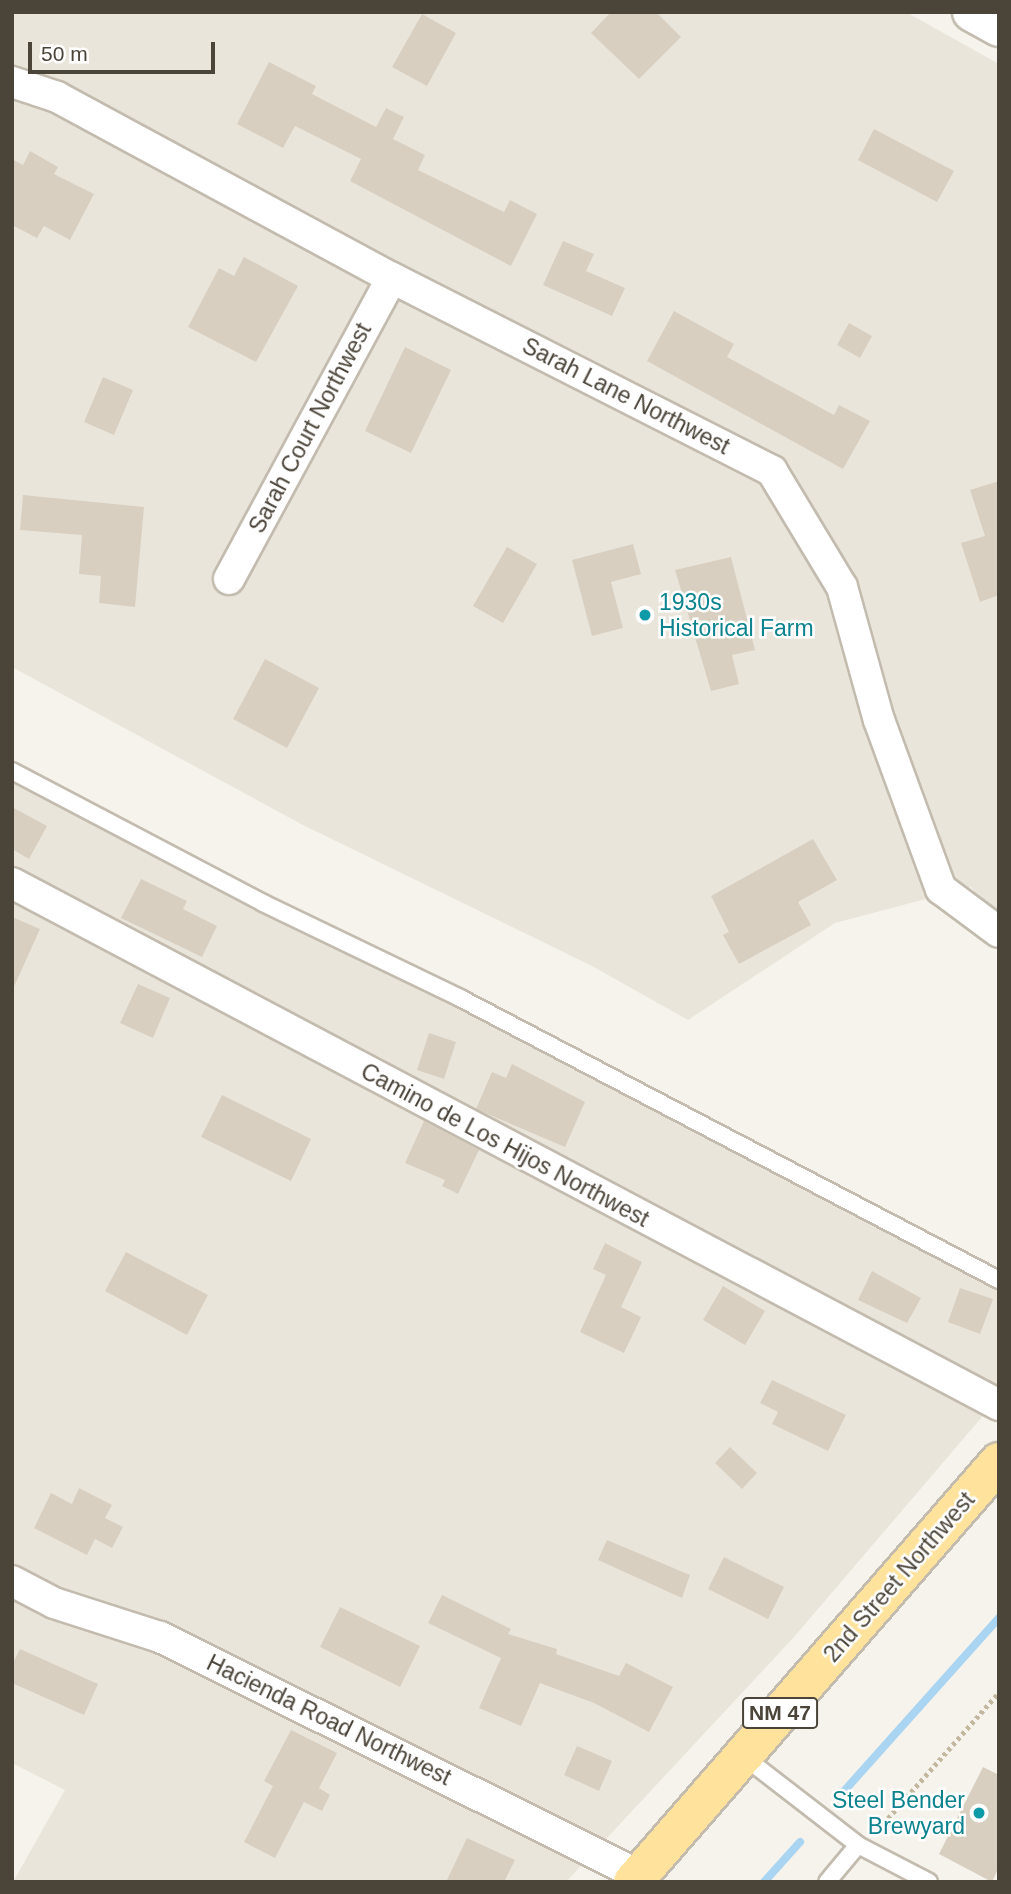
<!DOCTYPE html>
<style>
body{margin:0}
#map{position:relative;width:1011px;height:1894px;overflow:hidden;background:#f6f3ec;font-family:Helvetica,sans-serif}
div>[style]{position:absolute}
.residential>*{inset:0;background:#eae5da}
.stream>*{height:8px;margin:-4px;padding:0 4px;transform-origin:4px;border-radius:4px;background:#a9d4f2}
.building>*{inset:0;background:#d8cfc1}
.path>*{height:4.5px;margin-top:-2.25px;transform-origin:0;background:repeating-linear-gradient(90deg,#c4b79f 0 3.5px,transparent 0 7px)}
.roads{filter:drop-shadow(2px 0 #c2bbae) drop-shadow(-2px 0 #c2bbae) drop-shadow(0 2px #c2bbae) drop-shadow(0 -2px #c2bbae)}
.service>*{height:16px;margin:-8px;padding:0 8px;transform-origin:8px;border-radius:8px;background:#fff}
.minor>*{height:30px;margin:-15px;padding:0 15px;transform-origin:15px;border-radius:15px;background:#fff}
.tertiary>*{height:38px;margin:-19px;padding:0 19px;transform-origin:19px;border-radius:19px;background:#fff}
.primary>*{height:38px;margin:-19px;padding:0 19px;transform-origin:19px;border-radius:19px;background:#ffe39c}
.dots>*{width:19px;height:19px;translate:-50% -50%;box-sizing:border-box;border:4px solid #fff;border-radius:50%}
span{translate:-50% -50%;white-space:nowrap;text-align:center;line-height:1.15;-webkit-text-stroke:5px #fff;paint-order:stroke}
.shield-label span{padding:2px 5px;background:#fff;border:2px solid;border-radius:5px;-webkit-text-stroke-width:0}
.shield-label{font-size:21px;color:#4b4439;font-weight:700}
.street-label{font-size:23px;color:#4b4439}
.culture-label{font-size:23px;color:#0d838f}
.left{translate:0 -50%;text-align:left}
.right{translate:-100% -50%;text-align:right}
.frame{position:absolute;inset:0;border:14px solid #4b4439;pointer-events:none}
.scale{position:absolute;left:28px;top:42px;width:187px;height:32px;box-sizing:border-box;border:4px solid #4b4439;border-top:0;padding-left:9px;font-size:21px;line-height:24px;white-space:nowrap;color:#4b4439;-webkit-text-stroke:5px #fff;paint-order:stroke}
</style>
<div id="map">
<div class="residential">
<i style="clip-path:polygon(12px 12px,906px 12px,999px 64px,999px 916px,985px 907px,971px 887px,835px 923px,688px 1020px,592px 966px,301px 824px,12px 667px)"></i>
<i style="clip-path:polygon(12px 765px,999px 1289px,999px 1397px,794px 1637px,566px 1882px,13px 1882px,65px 1790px,12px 1763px)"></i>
</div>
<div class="stream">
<i style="left:837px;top:1799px;width:243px;rotate:-48.2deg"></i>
<i style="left:764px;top:1882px;width:54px;rotate:-48deg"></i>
</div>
<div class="building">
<i style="clip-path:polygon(611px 12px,656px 12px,681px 37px,639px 79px,591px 33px)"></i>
<i style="clip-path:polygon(422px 14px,456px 33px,427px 86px,392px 67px)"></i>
<i style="clip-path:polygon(269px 62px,316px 86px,312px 94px,376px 127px,386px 108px,404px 117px,393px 139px,425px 155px,418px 170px,504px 212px,510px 200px,537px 214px,511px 266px,350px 181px,361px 159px,295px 126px,283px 148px,237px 124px)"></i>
<i style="clip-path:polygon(874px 129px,954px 171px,937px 202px,858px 160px)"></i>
<i style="clip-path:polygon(30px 151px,58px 167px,54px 174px,94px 194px,70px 240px,44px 226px,37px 238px,12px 225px,12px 159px,23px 165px)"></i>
<i style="clip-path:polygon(563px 241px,594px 254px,586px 271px,625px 288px,612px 316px,543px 285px)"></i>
<i style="clip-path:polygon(244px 257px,298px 286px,256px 362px,188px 327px,219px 268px,234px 276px)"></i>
<i style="clip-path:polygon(674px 311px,734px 344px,727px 357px,834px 415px,839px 405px,870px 421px,843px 469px,647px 361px)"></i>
<i style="clip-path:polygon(849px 323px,872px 336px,860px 358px,837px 345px)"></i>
<i style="clip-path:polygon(405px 347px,451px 370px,411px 453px,365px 431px)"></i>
<i style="clip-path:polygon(103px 377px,133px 390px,114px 435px,84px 422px)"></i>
<i style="clip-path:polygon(999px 481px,999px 595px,980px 602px,961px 543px,985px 536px,970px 490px)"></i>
<i style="clip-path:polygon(23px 495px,144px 507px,135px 607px,99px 603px,101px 576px,79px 574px,82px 535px,20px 530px)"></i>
<i style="clip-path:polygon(633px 544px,641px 574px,611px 582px,623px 628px,592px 636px,572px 560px)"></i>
<i style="clip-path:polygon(507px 547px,537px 564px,503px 623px,473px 606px)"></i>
<i style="clip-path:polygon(731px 557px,755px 650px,732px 655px,739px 684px,711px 691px,675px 570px)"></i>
<i style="clip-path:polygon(265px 659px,319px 688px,287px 748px,233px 719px)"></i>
<i style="clip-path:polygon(12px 807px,47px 826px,29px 859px,12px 849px)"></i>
<i style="clip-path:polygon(813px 839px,837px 880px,798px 902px,811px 925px,739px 964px,723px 935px,729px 932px,711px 896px)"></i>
<i style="clip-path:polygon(141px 879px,187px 901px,183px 909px,217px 926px,202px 957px,121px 918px)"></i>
<i style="clip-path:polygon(12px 917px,40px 929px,12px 991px)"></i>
<i style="clip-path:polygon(138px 984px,170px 998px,153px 1038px,120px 1023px)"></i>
<i style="clip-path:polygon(429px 1033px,456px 1042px,444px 1079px,417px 1070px)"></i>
<i style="clip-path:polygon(512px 1064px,585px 1102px,565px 1147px,476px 1109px,492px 1072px,506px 1078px)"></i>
<i style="clip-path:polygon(222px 1095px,311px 1139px,291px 1181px,201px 1137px)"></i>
<i style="clip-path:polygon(424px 1121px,479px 1150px,458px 1194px,442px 1186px,445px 1180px,405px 1163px)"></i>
<i style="clip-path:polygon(605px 1243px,642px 1262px,621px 1307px,641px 1317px,624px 1353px,580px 1332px,606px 1275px,593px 1269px)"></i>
<i style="clip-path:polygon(126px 1252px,208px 1295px,187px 1335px,105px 1291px)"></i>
<i style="clip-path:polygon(872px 1271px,921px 1298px,907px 1323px,858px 1300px)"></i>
<i style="clip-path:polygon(723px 1286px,765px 1311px,745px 1345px,703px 1320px)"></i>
<i style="clip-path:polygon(960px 1288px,993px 1299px,980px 1334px,948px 1322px)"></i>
<i style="clip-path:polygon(772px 1380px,846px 1415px,828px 1451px,772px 1424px,778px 1412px,760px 1403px)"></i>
<i style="clip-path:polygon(730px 1447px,757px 1473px,742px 1489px,715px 1463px)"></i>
<i style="clip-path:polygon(79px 1488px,112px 1505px,105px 1518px,123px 1527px,112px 1548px,95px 1539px,87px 1555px,34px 1528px,51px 1493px,72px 1504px)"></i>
<i style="clip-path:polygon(607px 1540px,690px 1575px,682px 1598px,598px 1560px)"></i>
<i style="clip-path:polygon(724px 1557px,784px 1587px,768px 1619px,708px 1589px)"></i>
<i style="clip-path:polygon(442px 1595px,511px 1629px,508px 1634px,557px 1649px,556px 1654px,619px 1676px,626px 1663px,673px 1687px,649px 1732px,594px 1703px,540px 1683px,521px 1726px,479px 1708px,501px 1658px,428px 1623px)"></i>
<i style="clip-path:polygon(340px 1607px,420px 1646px,400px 1687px,320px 1647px)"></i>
<i style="clip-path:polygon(20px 1649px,98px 1684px,84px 1715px,12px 1683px,12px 1665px)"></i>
<i style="clip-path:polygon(291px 1730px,337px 1753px,319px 1788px,330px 1795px,322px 1811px,304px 1802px,275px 1858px,244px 1842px,273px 1786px,264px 1781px)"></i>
<i style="clip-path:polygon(577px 1746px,612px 1761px,599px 1791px,564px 1775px)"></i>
<i style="clip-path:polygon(983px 1767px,999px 1775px,999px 1867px,992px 1882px,939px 1854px)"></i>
<i style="clip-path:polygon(467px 1838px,515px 1860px,504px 1882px,446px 1882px)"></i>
</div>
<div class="path">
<i style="left:874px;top:1834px;width:189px;rotate:-48.6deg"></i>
</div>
<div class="roads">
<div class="service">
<i style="left:12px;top:771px;width:284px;rotate:27.7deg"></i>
<i style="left:263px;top:903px;width:219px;rotate:25.7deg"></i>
<i style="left:460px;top:998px;width:608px;rotate:27.62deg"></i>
<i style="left:743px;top:1756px;width:145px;rotate:37.7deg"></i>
<i style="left:858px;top:1845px;width:48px;rotate:130deg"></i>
<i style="left:858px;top:1845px;width:80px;rotate:27.5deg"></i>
</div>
<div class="minor">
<i style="left:12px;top:82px;width:47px;rotate:18.4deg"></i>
<i style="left:57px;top:97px;width:381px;rotate:28.4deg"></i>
<i style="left:392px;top:278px;width:426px;rotate:26.9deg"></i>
<i style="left:772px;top:471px;width:135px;rotate:58.9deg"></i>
<i style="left:842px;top:587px;width:138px;rotate:74.5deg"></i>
<i style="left:879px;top:720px;width:180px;rotate:69.9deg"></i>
<i style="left:941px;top:889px;width:72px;rotate:36.6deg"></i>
<i style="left:229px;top:579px;width:342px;rotate:-61.6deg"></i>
<i style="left:12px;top:883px;width:1117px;rotate:27.87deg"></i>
<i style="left:12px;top:1581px;width:47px;rotate:27.6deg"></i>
<i style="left:54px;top:1603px;width:111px;rotate:17.8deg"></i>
<i style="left:160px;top:1637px;width:535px;rotate:26.42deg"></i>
</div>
<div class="tertiary">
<i style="left:972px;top:12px;width:31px;rotate:29deg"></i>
</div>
<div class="primary">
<i style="left:633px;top:1882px;width:557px;rotate:-48.93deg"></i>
</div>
</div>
<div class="dots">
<i style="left:645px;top:615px;background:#0f9aa8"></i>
<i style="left:979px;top:1813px;background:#0f9aa8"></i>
</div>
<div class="shield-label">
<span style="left:780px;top:1713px">NM 47</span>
</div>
<div class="street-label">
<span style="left:626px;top:396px;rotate:27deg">Sarah Lane Northwest</span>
<span style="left:310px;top:428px;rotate:-62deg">Sarah Court Northwest</span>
<span style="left:505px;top:1145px;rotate:28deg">Camino de Los Hijos Northwest</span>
<span style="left:899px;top:1577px;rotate:-49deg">2nd Street Northwest</span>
<span style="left:329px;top:1720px;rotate:26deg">Hacienda Road Northwest</span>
</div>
<div class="culture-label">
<span class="left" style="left:659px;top:615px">1930s<br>Historical Farm</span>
<span class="right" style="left:965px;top:1813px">Steel Bender<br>Brewyard</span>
</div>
<div class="frame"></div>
<div class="scale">50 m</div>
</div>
